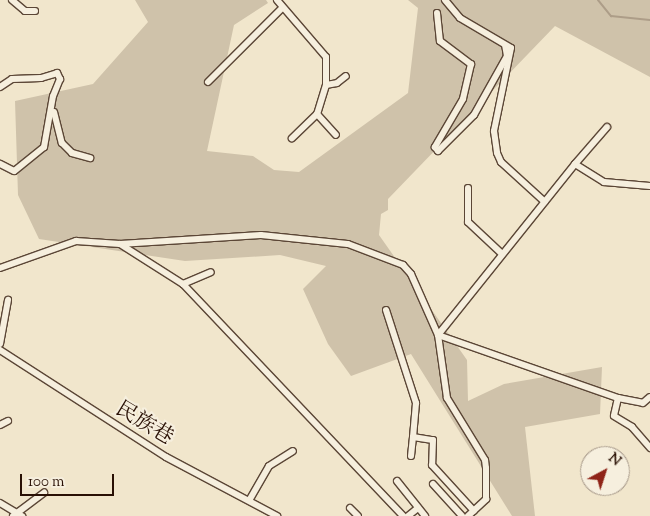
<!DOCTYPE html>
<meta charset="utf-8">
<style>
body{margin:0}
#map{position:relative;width:650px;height:516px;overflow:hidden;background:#f1e6cc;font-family:"Sorts Mill Goudy","Noto Serif TC",serif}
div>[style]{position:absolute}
.green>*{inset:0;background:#cfc2aa}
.stream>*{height:2px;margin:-1px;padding:0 1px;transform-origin:1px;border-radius:1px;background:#ad9d88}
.roads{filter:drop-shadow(1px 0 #5b4636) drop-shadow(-1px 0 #5b4636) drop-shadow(0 1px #5b4636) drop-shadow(0 -1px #5b4636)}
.minor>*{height:6px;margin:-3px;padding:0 3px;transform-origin:3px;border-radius:3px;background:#f6efde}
span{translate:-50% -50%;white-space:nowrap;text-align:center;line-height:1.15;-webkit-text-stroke:4px #f6efde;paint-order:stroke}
.street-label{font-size:21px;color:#291004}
.north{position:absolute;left:580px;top:446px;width:50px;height:50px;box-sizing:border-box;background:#f6efde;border:1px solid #a49687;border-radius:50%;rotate:40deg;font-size:14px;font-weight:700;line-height:20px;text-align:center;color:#291004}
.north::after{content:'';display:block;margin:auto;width:18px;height:22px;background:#8f2418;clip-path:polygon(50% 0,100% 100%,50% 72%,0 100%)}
.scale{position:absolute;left:20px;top:474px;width:94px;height:22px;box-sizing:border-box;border:2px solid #291004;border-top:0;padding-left:6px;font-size:15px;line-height:18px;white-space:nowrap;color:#291004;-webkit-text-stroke:4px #f6efde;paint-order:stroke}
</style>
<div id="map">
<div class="green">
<i style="clip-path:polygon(135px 0,266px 0,268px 3px,234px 25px,207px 151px,253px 156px,274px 170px,299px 172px,408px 93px,418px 8px,408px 0,650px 0,650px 77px,555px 26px,388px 199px,388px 210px,381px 214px,379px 235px,467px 360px,468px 401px,504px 384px,602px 367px,600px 414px,525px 427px,535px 516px,512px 516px,411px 354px,351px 376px,328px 344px,303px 289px,326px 266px,280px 255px,185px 261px,39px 239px,18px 195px,15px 101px,93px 84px,148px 22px)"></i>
</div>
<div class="stream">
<i style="left:598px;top:0;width:21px;rotate:51deg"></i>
<i style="left:611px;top:16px;width:39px;rotate:6deg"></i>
</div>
<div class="roads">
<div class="minor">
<i style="left:12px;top:0;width:17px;rotate:40deg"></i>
<i style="left:25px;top:11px;width:10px"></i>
<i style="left:277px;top:0;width:75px;rotate:49.3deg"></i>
<i style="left:326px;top:57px;width:28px;rotate:90deg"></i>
<i style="left:326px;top:85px;width:30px;rotate:107deg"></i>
<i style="left:317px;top:114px;width:35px;rotate:136deg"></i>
<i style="left:445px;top:0;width:23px;rotate:50deg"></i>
<i style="left:460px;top:18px;width:59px;rotate:30.5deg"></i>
<i style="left:511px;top:48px;width:85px;rotate:101.6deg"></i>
<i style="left:494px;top:131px;width:22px;rotate:82deg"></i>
<i style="left:497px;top:153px;width:10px;rotate:66deg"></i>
<i style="left:501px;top:162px;width:59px;rotate:42.3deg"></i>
<i style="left:437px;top:13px;width:28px;rotate:84deg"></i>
<i style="left:440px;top:41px;width:39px;rotate:37deg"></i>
<i style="left:471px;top:64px;width:36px;rotate:103deg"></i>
<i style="left:463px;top:99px;width:56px;rotate:120.3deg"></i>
<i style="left:435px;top:147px;width:5px;rotate:53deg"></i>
<i style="left:438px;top:151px;width:51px;rotate:-45deg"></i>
<i style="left:474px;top:115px;width:68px;rotate:-60.8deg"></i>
<i style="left:507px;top:56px;width:11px;rotate:-100deg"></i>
<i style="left:208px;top:82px;width:105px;rotate:-45deg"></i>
<i style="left:326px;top:85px;width:11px;rotate:-10deg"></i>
<i style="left:337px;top:83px;width:11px;rotate:-38deg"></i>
<i style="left:0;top:87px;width:14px;rotate:-34deg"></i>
<i style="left:12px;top:79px;width:29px;rotate:-2deg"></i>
<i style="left:41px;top:78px;width:17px;rotate:-17deg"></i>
<i style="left:57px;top:73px;width:7px;rotate:63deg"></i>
<i style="left:60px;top:79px;width:18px;rotate:112deg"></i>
<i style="left:53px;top:96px;width:52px;rotate:100deg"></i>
<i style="left:44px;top:147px;width:38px;rotate:141deg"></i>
<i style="left:14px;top:171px;width:16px;rotate:-153deg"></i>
<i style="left:54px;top:112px;width:32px;rotate:76deg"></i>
<i style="left:62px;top:143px;width:14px;rotate:45deg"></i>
<i style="left:72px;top:153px;width:19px;rotate:16deg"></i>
<i style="left:317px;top:114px;width:28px;rotate:48deg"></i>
<i style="left:575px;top:164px;width:49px;rotate:-49.1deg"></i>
<i style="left:468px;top:188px;width:34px;rotate:90deg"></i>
<i style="left:468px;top:222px;width:45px;rotate:43.2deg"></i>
<i style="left:120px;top:244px;width:141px;rotate:-3.7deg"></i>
<i style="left:261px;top:235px;width:87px;rotate:5.9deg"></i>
<i style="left:348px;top:244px;width:59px;rotate:20.9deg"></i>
<i style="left:403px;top:265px;width:12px;rotate:48deg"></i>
<i style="left:411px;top:274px;width:67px;rotate:66.1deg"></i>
<i style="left:438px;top:335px;width:191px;rotate:19.3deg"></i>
<i style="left:618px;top:398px;width:25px;rotate:11deg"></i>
<i style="left:643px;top:403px;width:9px;rotate:-41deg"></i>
<i style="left:0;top:268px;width:81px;rotate:-19.6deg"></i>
<i style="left:76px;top:241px;width:44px;rotate:3.9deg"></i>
<i style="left:120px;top:244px;width:75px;rotate:32.4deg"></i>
<i style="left:183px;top:284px;width:320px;rotate:46.5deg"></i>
<i style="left:183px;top:284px;width:30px;rotate:-23deg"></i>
<i style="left:386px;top:310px;width:98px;rotate:72.1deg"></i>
<i style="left:416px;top:403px;width:34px;rotate:95deg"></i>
<i style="left:413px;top:437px;width:20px;rotate:9deg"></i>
<i style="left:433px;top:440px;width:25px;rotate:92deg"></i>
<i style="left:432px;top:465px;width:62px;rotate:47.6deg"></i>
<i style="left:0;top:344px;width:45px;rotate:-79.7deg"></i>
<i style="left:0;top:350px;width:197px;rotate:32.8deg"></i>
<i style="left:166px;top:457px;width:126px;rotate:28deg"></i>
<i style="left:618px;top:398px;width:18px;rotate:103deg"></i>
<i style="left:614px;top:416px;width:21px;rotate:31deg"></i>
<i style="left:632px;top:427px;width:28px;rotate:49deg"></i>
<i style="left:0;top:425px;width:9px;rotate:-27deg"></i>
<i style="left:411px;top:456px;width:19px;rotate:-84deg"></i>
<i style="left:397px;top:481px;width:45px;rotate:51.3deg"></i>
<i style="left:433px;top:484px;width:43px;rotate:47.8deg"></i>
<i style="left:250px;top:499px;width:38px;rotate:-60deg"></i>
<i style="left:269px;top:466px;width:28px;rotate:-32deg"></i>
<i style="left:0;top:503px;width:26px;rotate:31deg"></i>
<i style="left:350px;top:508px;width:11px;rotate:45deg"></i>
<i style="left:13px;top:516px;width:39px;rotate:-37deg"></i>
<i style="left:408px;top:516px;width:13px;rotate:-39deg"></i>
<i style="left:468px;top:516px;width:25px;rotate:-43deg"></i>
<i style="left:486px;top:499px;width:31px;rotate:-90deg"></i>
<i style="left:486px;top:468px;width:8px;rotate:-97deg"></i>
<i style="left:485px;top:460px;width:73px;rotate:-121.5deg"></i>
<i style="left:447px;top:398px;width:64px;rotate:-98.1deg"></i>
<i style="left:438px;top:335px;width:219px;rotate:-51.3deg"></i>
<i style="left:575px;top:164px;width:34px;rotate:32deg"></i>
<i style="left:604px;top:182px;width:46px;rotate:5deg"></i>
</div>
</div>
<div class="street-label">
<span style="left:144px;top:424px;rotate:31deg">民族巷</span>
</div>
<div class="north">N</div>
<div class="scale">100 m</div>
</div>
